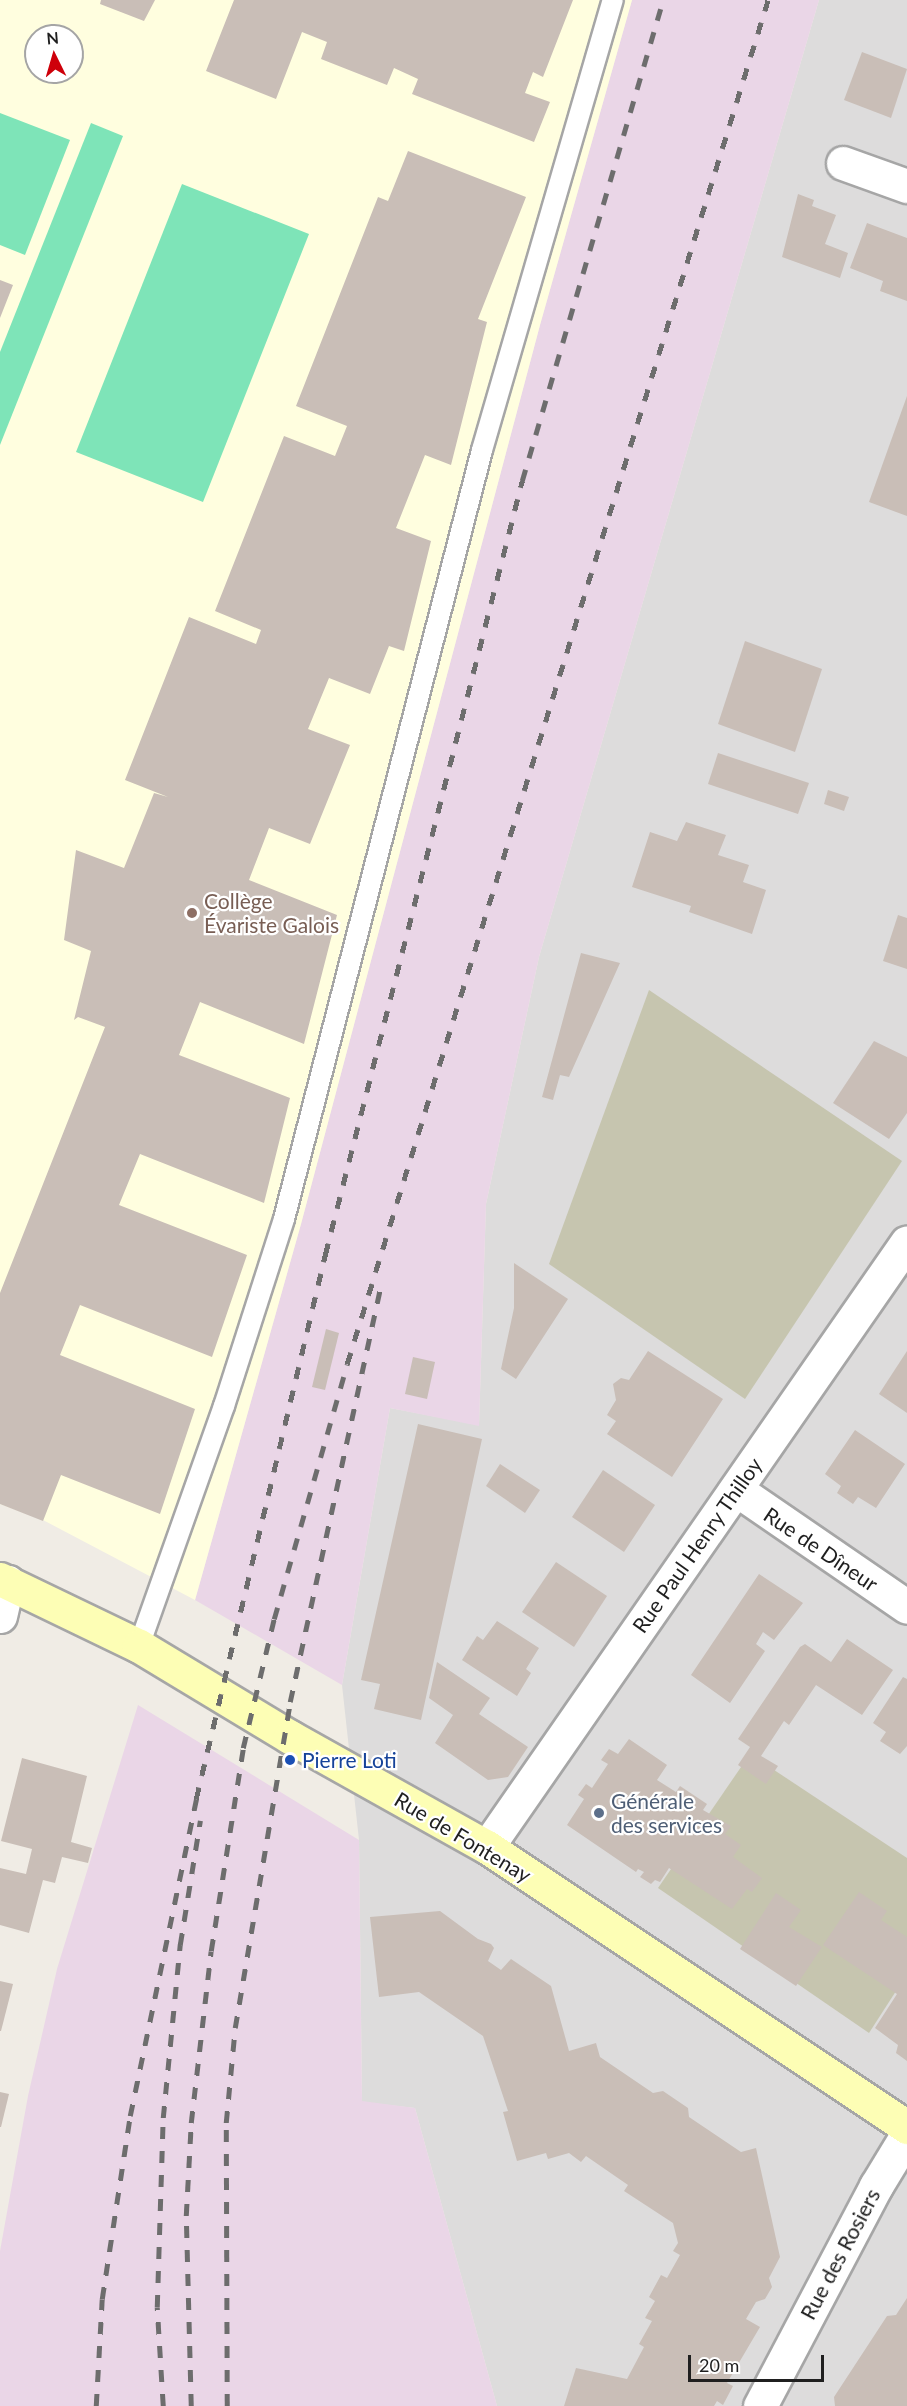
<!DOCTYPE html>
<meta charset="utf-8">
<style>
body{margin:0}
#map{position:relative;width:907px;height:2406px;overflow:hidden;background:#f0ece5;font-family:Lato,sans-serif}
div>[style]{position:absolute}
.residential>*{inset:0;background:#dddcdc}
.industrial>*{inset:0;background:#ead6e7}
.education>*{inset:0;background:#fffedf}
.construction>*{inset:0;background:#c6c5af}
.pitch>*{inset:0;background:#7ee4b8}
.building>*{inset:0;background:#c9beb7}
.roads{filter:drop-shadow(2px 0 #a6a6a6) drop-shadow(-2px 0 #a6a6a6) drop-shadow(0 2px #a6a6a6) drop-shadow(0 -2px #a6a6a6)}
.service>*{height:20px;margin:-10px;padding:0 10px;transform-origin:10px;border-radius:10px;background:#fff}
.minor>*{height:33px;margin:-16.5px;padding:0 16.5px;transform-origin:16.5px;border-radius:16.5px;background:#fff}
.secondary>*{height:33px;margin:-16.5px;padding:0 16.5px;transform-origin:16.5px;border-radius:16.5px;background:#fdfeb5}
.rail>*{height:4.5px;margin-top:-2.25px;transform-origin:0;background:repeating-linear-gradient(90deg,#6d6d6d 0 12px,transparent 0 24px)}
.dots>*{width:16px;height:16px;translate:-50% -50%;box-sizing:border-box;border:3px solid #fff;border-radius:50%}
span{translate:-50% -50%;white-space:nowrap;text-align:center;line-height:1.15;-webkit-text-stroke:4.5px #fff;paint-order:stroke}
.education-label{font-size:21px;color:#785e54}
.left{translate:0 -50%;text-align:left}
.street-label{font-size:21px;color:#1f1f1f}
.transit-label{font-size:21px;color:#164399}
.service-label{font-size:21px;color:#4e5e75}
.north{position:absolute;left:24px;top:24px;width:60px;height:60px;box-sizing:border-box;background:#fff;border:2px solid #a5a5a5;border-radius:50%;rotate:355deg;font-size:16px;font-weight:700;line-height:24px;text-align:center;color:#1f1f1f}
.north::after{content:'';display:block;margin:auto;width:21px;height:27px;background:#ce000a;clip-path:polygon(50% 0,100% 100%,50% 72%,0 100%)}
.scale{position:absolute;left:688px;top:2355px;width:136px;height:27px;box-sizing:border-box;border:3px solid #1f1f1f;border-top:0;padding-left:8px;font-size:18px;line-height:21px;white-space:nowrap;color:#1f1f1f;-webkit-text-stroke:4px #fff;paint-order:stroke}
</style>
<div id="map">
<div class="residential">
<i style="clip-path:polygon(819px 0,907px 0,907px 2406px,497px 2406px,415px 2108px,362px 2102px,359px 1840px,342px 1685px,390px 1408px,479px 1425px,486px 1204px,539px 957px)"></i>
</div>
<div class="industrial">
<i style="clip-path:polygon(632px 0,819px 0,539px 957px,486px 1204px,479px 1426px,390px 1408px,342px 1685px,195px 1600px,301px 1224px,540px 325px)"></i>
<i style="clip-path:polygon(138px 1705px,359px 1840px,362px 2101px,415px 2108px,497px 2406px,0 2406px,0 2251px,28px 2096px,57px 1969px)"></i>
</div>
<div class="education">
<i style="clip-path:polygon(evenodd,0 0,632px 0,540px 325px,301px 1224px,195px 1600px,43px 1520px,0 1504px,0 0,36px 36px,72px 36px,72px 72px,36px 72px,36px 36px)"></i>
</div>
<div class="construction">
<i style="clip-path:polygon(649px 990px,902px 1161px,745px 1399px,549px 1264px)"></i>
<i style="clip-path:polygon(750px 1754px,907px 1858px,907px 1974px,869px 2033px,658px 1888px)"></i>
</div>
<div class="pitch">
<i style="clip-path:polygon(0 113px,70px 140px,25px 255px,0 245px)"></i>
<i style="clip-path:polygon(91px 123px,123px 136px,0 445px,0 352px)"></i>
<i style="clip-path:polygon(182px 184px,309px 234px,203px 502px,76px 452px)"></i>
</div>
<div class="building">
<i style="clip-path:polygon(101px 0,155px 0,144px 21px,100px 4px)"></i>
<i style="clip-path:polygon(234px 0,573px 0,543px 77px,533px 72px,525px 93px,550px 102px,534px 142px,412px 94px,418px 79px,394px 68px,387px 85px,321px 59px,327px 42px,302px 32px,276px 99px,206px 71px)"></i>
<i style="clip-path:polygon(862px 52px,907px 69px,891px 118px,844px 100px)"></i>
<i style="clip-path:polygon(408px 151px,526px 197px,478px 319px,487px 322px,451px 465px,425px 455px,396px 528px,431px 541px,404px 651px,389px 646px,370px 694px,329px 678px,308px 729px,350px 745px,310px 844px,269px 828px,249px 880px,337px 915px,304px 1044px,200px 1002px,179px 1055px,290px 1098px,264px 1203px,140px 1154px,119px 1205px,247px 1255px,212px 1357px,80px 1305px,60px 1355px,195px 1409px,160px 1514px,61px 1475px,43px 1521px,0 1504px,0 1293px,105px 1027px,78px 1017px,74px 1020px,91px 951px,64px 940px,76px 850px,124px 868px,154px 793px,168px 797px,125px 780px,189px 617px,256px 644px,261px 630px,215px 611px,284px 436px,335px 456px,347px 426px,296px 406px,378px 197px,388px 201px)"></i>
<i style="clip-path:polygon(798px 194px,814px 200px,812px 206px,836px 215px,825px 244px,848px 253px,840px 278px,782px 257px)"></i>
<i style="clip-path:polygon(867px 223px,907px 238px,907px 301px,880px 291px,883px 281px,850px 268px)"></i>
<i style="clip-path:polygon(0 280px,13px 285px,0 318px)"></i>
<i style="clip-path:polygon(907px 396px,907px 516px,869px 502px)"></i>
<i style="clip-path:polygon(745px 641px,822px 669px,795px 752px,718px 724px)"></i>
<i style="clip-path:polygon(718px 753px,809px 783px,798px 814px,708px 784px)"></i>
<i style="clip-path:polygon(828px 790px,849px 797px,844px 811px,824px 804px)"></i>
<i style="clip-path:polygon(686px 822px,726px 835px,718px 855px,749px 865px,743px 882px,766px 890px,752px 934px,689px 912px,691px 906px,632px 887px,650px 832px,677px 841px)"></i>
<i style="clip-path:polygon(898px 915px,907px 918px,907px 969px,883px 961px)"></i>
<i style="clip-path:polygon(581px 953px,620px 963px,569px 1077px,560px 1075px,553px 1100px,542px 1097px)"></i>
<i style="clip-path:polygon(874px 1041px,907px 1057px,907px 1113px,889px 1139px,833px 1103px)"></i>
<i style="clip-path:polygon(514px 1263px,568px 1299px,516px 1379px,501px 1369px,514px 1308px)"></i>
<i style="clip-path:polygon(326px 1329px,339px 1333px,325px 1390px,312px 1387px)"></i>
<i style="clip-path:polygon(648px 1351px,723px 1399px,672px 1477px,607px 1434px,616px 1421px,607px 1415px,616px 1400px,613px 1384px,621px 1378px,629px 1380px)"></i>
<i style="clip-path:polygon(907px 1351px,907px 1413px,879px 1394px)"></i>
<i style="clip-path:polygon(413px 1357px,435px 1362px,427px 1399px,405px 1394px)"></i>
<i style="clip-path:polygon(418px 1424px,482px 1439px,421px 1720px,374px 1709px,380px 1684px,361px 1680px)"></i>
<i style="clip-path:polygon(855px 1430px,905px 1464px,876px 1508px,858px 1497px,853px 1504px,837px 1493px,841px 1486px,825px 1474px)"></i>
<i style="clip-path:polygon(500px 1464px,540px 1490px,525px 1513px,486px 1486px)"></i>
<i style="clip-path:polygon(603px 1470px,655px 1505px,624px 1552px,572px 1517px)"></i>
<i style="clip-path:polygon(556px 1562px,607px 1596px,574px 1647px,522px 1612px)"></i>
<i style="clip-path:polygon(759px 1574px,803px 1603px,774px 1640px,763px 1632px,756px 1644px,765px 1651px,730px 1703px,691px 1675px)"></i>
<i style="clip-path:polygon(497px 1621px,539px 1648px,526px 1669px,531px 1673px,517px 1696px,462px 1660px,477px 1636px,483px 1640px)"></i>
<i style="clip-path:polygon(847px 1639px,893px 1670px,862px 1715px,816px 1685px,789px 1725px,784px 1721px,761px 1756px,778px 1766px,766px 1784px,738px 1765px,750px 1747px,738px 1739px,800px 1647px,805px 1644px,831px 1662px)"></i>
<i style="clip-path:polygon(437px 1662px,490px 1698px,479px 1714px,528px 1747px,508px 1777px,488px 1780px,435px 1743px,453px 1715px,429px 1698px)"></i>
<i style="clip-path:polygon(903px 1677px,907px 1679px,907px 1746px,900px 1754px,880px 1741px,886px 1732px,873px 1723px)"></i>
<i style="clip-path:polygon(629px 1739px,667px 1765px,657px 1780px,676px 1792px,680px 1786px,707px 1804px,703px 1810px,731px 1826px,725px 1834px,741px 1845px,733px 1857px,762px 1878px,752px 1892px,747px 1889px,732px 1909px,669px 1868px,660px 1882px,655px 1880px,651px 1884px,640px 1877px,644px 1872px,638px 1869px,636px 1872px,567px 1825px,584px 1799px,578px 1795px,586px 1784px,592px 1788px,608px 1764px,601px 1760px,609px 1749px,618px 1754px)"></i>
<i style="clip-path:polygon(22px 1758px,87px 1776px,71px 1842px,92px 1848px,88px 1863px,62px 1857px,55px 1883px,43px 1880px,29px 1933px,0 1925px,0 1868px,26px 1874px,32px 1849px,1px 1841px)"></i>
<i style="clip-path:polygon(859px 1892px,887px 1911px,881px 1920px,907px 1937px,907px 2061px,896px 2053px,898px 2045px,875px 2028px,897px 1994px,823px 1945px)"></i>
<i style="clip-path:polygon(776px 1893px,801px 1910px,789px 1927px,822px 1947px,796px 1986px,740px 1949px)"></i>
<i style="clip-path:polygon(440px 1911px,478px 1939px,491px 1944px,494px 1948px,488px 1961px,501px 1970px,511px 1959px,551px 1986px,569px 2051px,596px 2043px,600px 2057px,653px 2093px,663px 2091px,688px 2108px,689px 2117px,741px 2152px,756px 2148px,780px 2257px,769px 2278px,772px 2287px,765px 2299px,756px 2302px,746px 2319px,760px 2327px,727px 2383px,733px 2386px,723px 2405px,717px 2401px,714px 2406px,564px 2406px,576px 2368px,627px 2379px,644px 2347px,639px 2344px,652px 2321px,645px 2318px,655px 2301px,649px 2297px,661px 2275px,667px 2278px,680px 2255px,673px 2251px,678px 2243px,673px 2223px,624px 2191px,628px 2185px,586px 2156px,581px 2162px,569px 2153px,548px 2159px,546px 2153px,517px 2161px,503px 2112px,508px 2111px,483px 2036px,419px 1992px,379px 1997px,370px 1917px)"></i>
<i style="clip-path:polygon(0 1981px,13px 1984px,1px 2031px,0 2031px)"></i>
<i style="clip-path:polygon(0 2092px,9px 2094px,1px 2127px,0 2127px)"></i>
<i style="clip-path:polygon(907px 2298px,907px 2406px,835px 2406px,834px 2397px,887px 2316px,896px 2315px)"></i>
</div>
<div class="roads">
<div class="service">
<i style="left:139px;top:1646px;width:255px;rotate:-70.5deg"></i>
<i style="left:224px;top:1406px;width:196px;rotate:-72.2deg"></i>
<i style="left:284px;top:1219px;width:794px;rotate:-75.56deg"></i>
<i style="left:482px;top:450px;width:469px;rotate:-73.8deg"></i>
</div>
<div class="minor">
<i style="left:843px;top:163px;width:68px;rotate:19.8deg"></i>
<i style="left:737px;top:1490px;width:206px;rotate:34.5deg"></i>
<i style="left:0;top:1616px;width:35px;rotate:-77deg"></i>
<i style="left:487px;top:1847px;width:736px;rotate:-55.23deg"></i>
<i style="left:760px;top:2406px;width:249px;rotate:-62.2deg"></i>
<i style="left:876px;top:2186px;width:60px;rotate:-58.7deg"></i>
</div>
<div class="secondary">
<i style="left:0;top:1579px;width:154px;rotate:25.7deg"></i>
<i style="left:139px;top:1646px;width:176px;rotate:31.1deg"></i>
<i style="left:290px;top:1737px;width:226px;rotate:29.2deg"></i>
<i style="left:487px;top:1847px;width:505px;rotate:33.69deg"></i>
</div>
</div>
<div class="rail">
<i style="left:96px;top:2406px;width:107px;rotate:-86.8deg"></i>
<i style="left:102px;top:2299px;width:185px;rotate:-81.3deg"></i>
<i style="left:130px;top:2116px;width:324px;rotate:-78.2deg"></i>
<i style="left:196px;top:1799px;width:559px;rotate:-76.66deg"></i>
<i style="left:325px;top:1255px;width:799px;rotate:-75.72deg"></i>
<i style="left:522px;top:481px;width:501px;rotate:-73.66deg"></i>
<i style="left:163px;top:2406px;width:99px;rotate:-93.5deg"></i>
<i style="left:157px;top:2307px;width:189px;rotate:-88.2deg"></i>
<i style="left:163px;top:2118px;width:174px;rotate:-84.4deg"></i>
<i style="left:180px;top:1945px;width:126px;rotate:-80.8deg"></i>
<i style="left:191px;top:2406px;width:190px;rotate:-91.5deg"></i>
<i style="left:186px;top:2216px;width:93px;rotate:-86.9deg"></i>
<i style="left:191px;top:2123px;width:173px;rotate:-83.4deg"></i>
<i style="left:211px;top:1951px;width:206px;rotate:-81deg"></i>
<i style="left:243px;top:1748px;width:133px;rotate:-76.5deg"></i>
<i style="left:274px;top:1619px;width:265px;rotate:-74deg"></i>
<i style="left:347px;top:1364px;width:1427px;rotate:-72.85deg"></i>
<i style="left:227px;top:2406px;width:283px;rotate:-90.2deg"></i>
<i style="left:226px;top:2123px;width:95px;rotate:-84.6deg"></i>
<i style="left:235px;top:2028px;width:331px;rotate:-80.4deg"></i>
<i style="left:290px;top:1702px;width:428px;rotate:-77.7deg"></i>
</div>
<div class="dots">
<i style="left:192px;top:913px;background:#8d6e63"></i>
<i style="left:290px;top:1760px;background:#1a4fb4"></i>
<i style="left:599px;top:1813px;background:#5c6f8a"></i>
</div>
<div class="education-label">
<span class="left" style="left:204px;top:913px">Collège<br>Évariste Galois</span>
</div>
<div class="street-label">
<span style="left:697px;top:1545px;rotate:-55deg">Rue Paul Henry Thilloy</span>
<span style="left:821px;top:1549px;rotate:34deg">Rue de Dîneur</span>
<span style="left:463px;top:1837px;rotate:31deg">Rue de Fontenay</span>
<span style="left:840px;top:2254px;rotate:-62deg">Rue des Rosiers</span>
</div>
<div class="transit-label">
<span class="left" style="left:302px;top:1760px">Pierre Loti</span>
</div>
<div class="service-label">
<span class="left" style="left:611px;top:1813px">Générale<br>des services</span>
</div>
<div class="north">N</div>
<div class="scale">20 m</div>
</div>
